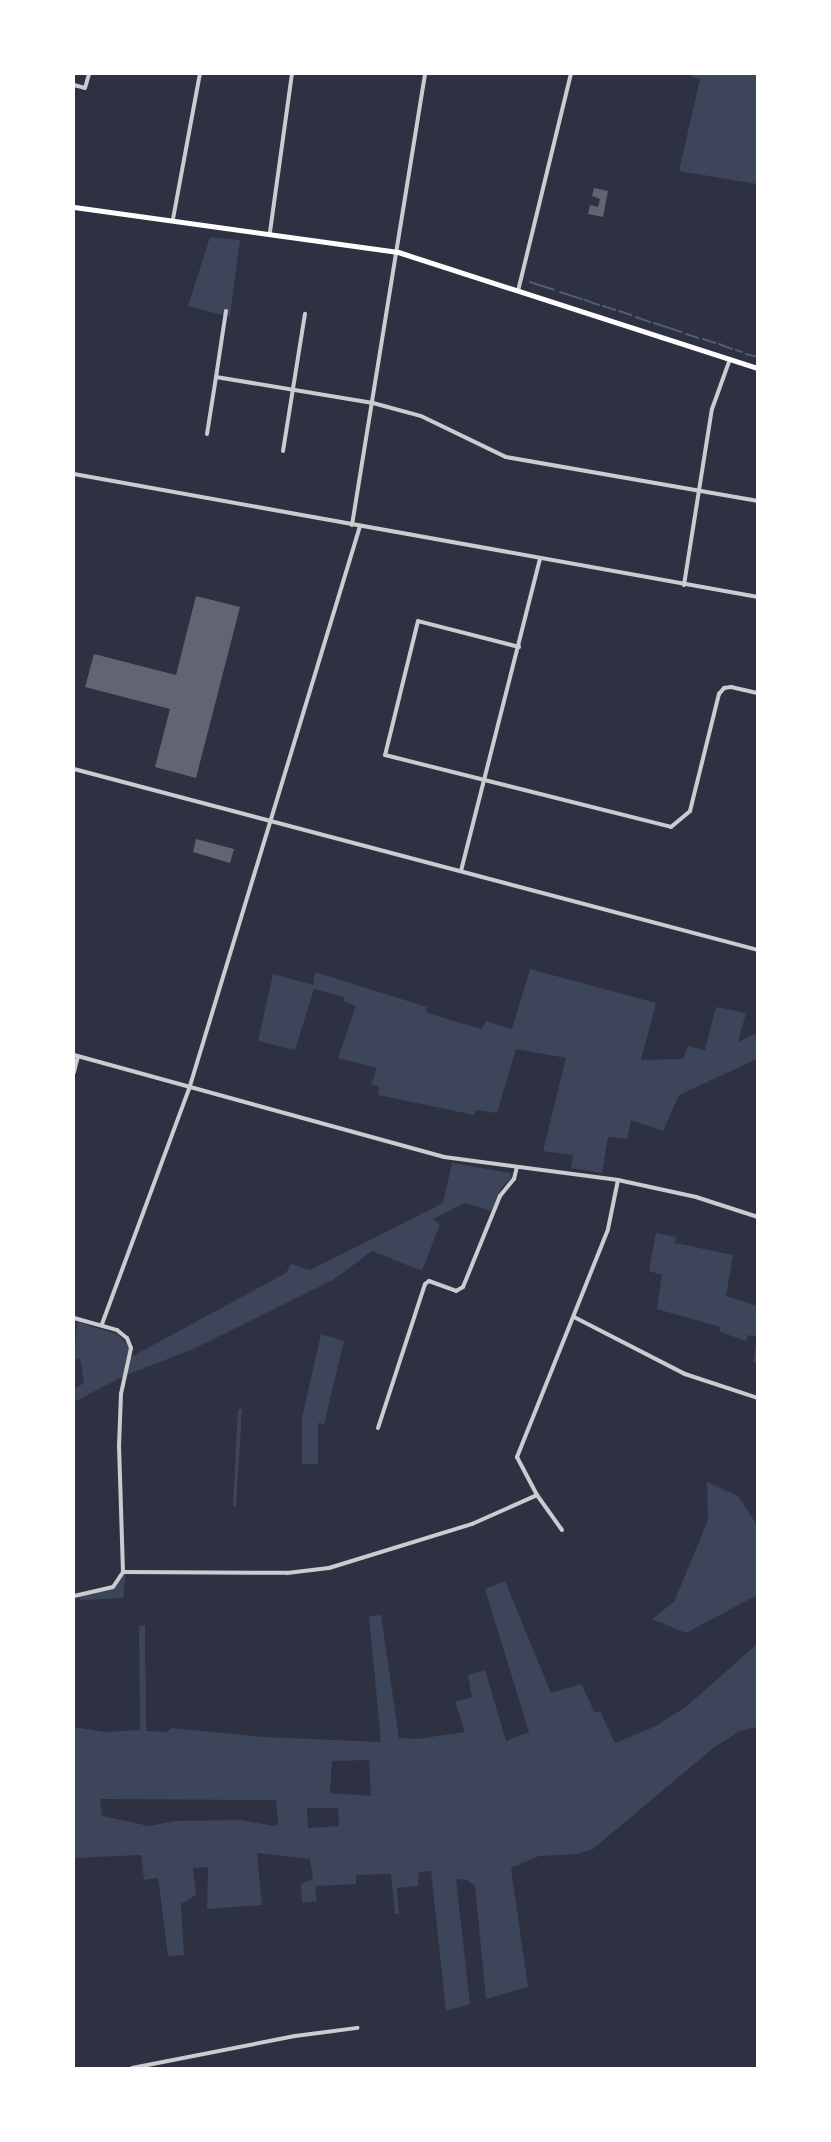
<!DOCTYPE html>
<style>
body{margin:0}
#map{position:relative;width:831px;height:2142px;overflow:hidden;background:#2d3142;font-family:Ubuntu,sans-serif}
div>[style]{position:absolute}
.green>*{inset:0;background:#3c4559}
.stream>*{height:2px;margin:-1px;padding:0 1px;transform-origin:1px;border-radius:1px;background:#4f5d75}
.building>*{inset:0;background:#626471}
.minor>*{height:4px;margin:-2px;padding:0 2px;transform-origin:2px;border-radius:2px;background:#caccd0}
.primary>*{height:5px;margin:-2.5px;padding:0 2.5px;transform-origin:2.5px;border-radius:2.5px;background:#fff}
span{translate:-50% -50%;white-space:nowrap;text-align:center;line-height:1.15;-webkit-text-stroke:4.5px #fff;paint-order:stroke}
.frame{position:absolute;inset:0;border:75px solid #fff;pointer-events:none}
</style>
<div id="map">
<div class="green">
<i style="clip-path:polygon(692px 74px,757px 74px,757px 184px,679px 171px,700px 79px,691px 77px)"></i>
<i style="clip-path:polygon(210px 237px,240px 240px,230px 317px,188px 306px)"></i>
<i style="clip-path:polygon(530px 969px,656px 1003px,641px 1060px,683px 1059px,688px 1046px,705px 1050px,716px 1007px,746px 1013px,738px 1042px,757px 1033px,757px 1059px,679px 1095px,663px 1131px,631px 1120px,627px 1139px,608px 1137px,602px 1173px,571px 1168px,573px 1155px,543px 1151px,566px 1058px,516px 1049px,497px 1113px,476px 1110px,474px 1115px,378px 1095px,379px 1087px,371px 1084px,377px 1068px,338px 1058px,356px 1006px,344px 1001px,344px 997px,314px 989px,295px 1050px,258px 1041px,273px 974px,313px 985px,315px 972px,427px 1007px,426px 1012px,450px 1020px,482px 1029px,486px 1021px,512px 1029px)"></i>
<i style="clip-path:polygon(452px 1163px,510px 1173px,511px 1178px,502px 1187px,491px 1211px,465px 1203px,433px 1219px,440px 1224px,422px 1271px,372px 1251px,333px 1280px,191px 1350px,126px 1375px,74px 1402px,74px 1389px,84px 1383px,80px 1358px,74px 1360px,77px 1322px,117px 1334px,128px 1345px,131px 1357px,286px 1273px,291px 1264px,310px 1270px,443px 1203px)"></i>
<i style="clip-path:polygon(656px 1233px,676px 1237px,675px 1243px,733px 1255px,726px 1296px,757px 1306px,757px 1363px,753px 1362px,757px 1337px,748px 1335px,746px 1341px,720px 1332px,720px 1327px,657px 1309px,662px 1275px,649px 1271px)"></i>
<i style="clip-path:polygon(321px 1334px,344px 1341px,324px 1424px,318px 1423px,318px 1464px,302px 1464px,302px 1418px)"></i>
<i style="clip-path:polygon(238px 1409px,242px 1409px,236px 1507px,233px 1506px)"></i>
<i style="clip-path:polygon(707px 1482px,738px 1496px,757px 1525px,757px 1595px,686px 1633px,652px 1619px,674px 1602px,708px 1520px)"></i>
<i style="clip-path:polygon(123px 1572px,126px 1572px,123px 1598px,80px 1600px,80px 1595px,109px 1589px)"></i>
<i style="clip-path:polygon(evenodd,505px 1581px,551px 1693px,581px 1684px,595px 1713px,600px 1711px,615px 1743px,656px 1726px,687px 1706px,757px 1644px,757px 1727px,740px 1731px,712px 1749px,593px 1849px,577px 1854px,539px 1856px,511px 1868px,528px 1987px,486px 1999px,475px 1886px,467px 1880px,456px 1879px,470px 2004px,446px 2011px,431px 1871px,419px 1872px,418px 1886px,397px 1888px,399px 1914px,395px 1914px,391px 1874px,356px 1875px,356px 1884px,315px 1886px,317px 1901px,302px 1903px,301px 1884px,313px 1879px,310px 1859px,257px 1853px,262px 1905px,207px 1909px,208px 1867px,193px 1868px,196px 1895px,181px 1904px,184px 1955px,168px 1956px,158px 1878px,144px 1880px,141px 1855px,74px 1858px,74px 1727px,106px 1732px,140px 1730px,139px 1626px,145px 1626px,146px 1731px,166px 1732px,172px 1728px,264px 1737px,381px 1742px,369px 1616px,381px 1615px,399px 1738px,417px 1739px,465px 1732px,455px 1702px,472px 1697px,468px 1675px,485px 1670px,506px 1741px,529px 1732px,485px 1589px,505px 1581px,369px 1760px,371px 1796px,330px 1793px,332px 1761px,369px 1760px,505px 1581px,100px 1799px,276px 1800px,278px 1823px,275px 1826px,241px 1820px,175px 1821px,149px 1826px,102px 1816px,100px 1799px,505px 1581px,307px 1808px,338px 1808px,339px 1826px,308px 1828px,307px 1808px)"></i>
</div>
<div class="stream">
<i style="left:530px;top:282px;width:25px;rotate:18deg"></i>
<i style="left:560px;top:292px;width:23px;rotate:18deg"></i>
<i style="left:585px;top:300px;width:15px;rotate:20deg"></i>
<i style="left:603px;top:306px;width:13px;rotate:18deg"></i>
<i style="left:619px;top:311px;width:13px;rotate:18deg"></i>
<i style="left:636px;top:317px;width:15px;rotate:20deg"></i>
<i style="left:654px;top:323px;width:29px;rotate:18deg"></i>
<i style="left:686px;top:334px;width:13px;rotate:18deg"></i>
<i style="left:703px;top:339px;width:13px;rotate:18deg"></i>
<i style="left:719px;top:344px;width:14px;rotate:21deg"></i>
<i style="left:736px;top:350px;width:6px;rotate:18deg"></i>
<i style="left:746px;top:354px;width:12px;rotate:14deg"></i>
</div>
<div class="building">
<i style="clip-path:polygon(594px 188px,608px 191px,603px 217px,588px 214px,590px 205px,598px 207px,600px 199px,592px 196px)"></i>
<i style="clip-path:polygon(196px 596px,240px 607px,196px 778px,155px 767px,170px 709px,85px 687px,94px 654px,176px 675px)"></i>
<i style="clip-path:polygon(196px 839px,234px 849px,230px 863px,193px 852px)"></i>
</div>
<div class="minor">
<i style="left:74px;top:85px;width:11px;rotate:15deg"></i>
<i style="left:85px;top:88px;width:15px;rotate:-74deg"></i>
<i style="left:173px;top:219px;width:147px;rotate:-79.5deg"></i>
<i style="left:270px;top:232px;width:160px;rotate:-82.1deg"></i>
<i style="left:518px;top:291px;width:223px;rotate:-76.3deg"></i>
<i style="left:226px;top:311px;width:67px;rotate:98.6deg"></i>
<i style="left:216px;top:377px;width:159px;rotate:9.4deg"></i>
<i style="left:373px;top:403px;width:50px;rotate:15.2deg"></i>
<i style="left:421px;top:416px;width:94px;rotate:25.8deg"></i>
<i style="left:506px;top:457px;width:256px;rotate:9.9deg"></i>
<i style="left:207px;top:434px;width:58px;rotate:-81deg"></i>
<i style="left:283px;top:451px;width:139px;rotate:-80.9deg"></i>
<i style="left:74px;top:474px;width:695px;rotate:10.19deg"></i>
<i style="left:352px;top:525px;width:457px;rotate:-80.8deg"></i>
<i style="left:684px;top:585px;width:178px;rotate:-81deg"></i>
<i style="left:712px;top:409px;width:53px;rotate:-70.2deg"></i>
<i style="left:519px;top:647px;width:104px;rotate:-165.6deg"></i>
<i style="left:418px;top:621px;width:138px;rotate:103.8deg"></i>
<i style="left:385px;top:755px;width:295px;rotate:14.1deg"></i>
<i style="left:671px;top:827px;width:25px;rotate:-40deg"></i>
<i style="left:690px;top:811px;width:121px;rotate:-76.1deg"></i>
<i style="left:719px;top:694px;width:8px;rotate:-50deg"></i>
<i style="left:724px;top:688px;width:7px;rotate:-8deg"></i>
<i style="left:731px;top:687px;width:28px;rotate:13deg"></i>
<i style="left:74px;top:769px;width:708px;rotate:14.82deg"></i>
<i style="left:461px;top:871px;width:322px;rotate:-75.8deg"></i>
<i style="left:74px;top:1055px;width:384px;rotate:15.4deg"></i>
<i style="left:444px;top:1157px;width:176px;rotate:7.5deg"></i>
<i style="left:618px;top:1180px;width:80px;rotate:12.3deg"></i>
<i style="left:696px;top:1197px;width:65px;rotate:17.9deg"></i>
<i style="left:74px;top:1072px;width:16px;rotate:-76deg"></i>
<i style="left:574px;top:1317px;width:125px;rotate:27.2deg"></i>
<i style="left:685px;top:1374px;width:77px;rotate:18.2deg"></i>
<i style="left:74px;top:1318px;width:45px;rotate:15.6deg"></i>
<i style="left:117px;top:1330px;width:13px;rotate:39deg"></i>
<i style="left:127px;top:1338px;width:11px;rotate:68deg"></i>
<i style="left:131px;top:1348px;width:47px;rotate:102.3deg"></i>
<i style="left:121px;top:1394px;width:51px;rotate:92.2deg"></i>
<i style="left:119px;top:1445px;width:127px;rotate:88.2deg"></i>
<i style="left:123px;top:1572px;width:164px;rotate:0.3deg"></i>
<i style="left:287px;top:1573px;width:42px;rotate:-6.8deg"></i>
<i style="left:329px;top:1568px;width:150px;rotate:-17.1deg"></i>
<i style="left:472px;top:1524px;width:71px;rotate:-24deg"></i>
<i style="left:537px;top:1495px;width:43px;rotate:-117.8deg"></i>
<i style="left:517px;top:1457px;width:245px;rotate:-68.2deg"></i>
<i style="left:608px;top:1229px;width:50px;rotate:-78.5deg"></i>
<i style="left:102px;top:1324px;width:251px;rotate:-69.7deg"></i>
<i style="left:189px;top:1089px;width:588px;rotate:-73.1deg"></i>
<i style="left:378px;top:1428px;width:151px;rotate:-71.9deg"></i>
<i style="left:425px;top:1284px;width:5px;rotate:-37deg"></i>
<i style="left:429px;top:1281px;width:29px;rotate:20deg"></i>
<i style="left:456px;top:1291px;width:8px;rotate:-30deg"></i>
<i style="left:463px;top:1287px;width:98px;rotate:-67.9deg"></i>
<i style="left:500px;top:1196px;width:22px;rotate:-51deg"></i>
<i style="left:514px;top:1179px;width:12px;rotate:-76deg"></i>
<i style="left:537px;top:1495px;width:43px;rotate:54.5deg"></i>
<i style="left:74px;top:1596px;width:40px;rotate:-13deg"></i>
<i style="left:113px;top:1587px;width:18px;rotate:-56deg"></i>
<i style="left:132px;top:2068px;width:166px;rotate:-11.1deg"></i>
<i style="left:295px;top:2036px;width:63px;rotate:-7.4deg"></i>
</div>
<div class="primary">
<i style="left:74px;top:207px;width:327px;rotate:7.9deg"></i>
<i style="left:398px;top:252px;width:378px;rotate:17.9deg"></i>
</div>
<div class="frame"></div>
</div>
